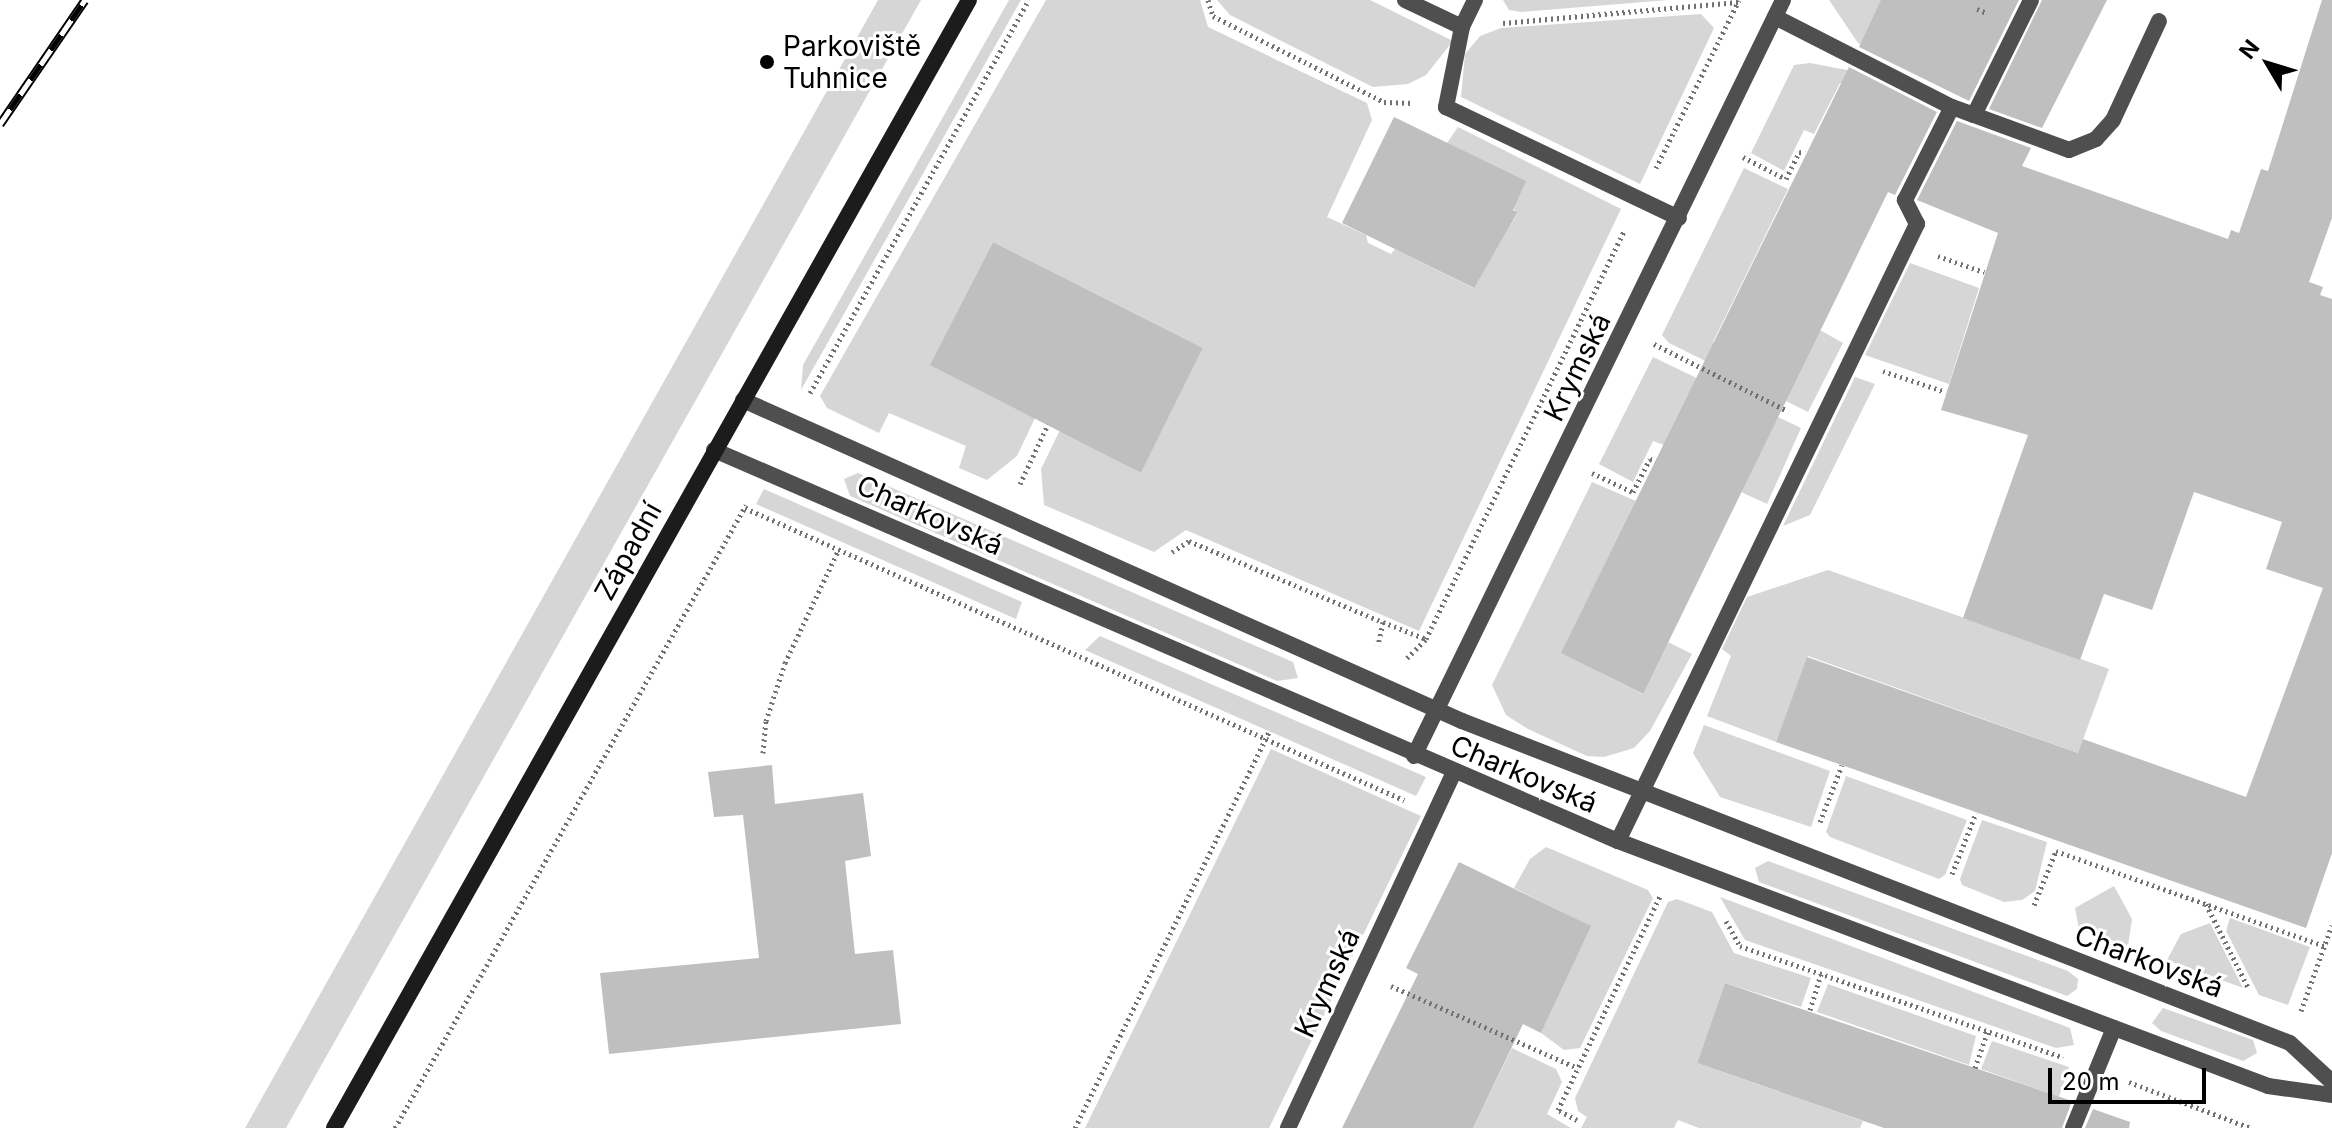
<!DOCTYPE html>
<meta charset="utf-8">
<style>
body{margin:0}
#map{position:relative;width:2332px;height:1128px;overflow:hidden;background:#fff;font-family:Inter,sans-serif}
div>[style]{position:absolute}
.green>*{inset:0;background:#d6d6d6}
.building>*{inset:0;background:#bfbfbf}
.path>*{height:5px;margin-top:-2.5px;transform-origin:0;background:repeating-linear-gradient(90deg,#717171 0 2px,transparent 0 6px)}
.lane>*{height:16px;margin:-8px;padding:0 8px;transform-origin:8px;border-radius:8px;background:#4f4f4f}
.street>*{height:16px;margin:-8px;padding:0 8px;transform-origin:8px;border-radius:8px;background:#4f4f4f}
.secondary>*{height:16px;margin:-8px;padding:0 8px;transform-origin:8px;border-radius:8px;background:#1c1c1c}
.rail>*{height:9px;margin-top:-4.5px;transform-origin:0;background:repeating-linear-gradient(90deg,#fff 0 18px,#000 0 36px);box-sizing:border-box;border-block:2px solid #000}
.dots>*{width:22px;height:22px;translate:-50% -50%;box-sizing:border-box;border:4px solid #fff;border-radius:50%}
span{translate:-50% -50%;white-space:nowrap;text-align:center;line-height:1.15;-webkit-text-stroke:6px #fff;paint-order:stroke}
.poi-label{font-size:28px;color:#000}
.left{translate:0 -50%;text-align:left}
.street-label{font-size:28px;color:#000}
.north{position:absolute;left:2228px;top:24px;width:80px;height:80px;-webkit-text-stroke:6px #fff;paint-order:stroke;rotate:308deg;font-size:22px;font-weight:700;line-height:32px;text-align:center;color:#000}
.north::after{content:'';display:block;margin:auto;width:28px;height:36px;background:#000;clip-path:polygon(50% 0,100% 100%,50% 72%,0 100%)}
.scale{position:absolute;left:2048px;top:1068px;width:158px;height:36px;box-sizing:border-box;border:4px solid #000;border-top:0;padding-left:10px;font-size:24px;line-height:28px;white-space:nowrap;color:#000;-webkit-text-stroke:6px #fff;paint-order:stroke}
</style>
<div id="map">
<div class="green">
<i style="clip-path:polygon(878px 0,921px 0,286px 1128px,245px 1128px)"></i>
<i style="clip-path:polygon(1009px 0,1021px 0,801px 390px,803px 365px)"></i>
<i style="clip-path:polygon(1046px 0,1200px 0,1208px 27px,1367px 103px,1372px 120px,1327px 217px,1366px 235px,1368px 243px,1391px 254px,1395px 249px,1473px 288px,1518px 213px,1447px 143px,1458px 127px,1621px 209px,1419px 631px,1186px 530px,1154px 552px,1044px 505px,1041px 469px,1060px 430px,1141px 473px,1203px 348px,993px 242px,931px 364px,1035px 418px,1017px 456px,987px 480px,959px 468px,966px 446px,889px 413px,879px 433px,827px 408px,820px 396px)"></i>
<i style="clip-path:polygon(1217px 0,1370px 0,1453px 41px,1426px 75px,1408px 84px,1373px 87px,1230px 15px)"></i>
<i style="clip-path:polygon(1503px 0,1668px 0,1521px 12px,1509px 10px)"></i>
<i style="clip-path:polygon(1829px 0,1881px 0,1940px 86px,1858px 43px)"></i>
<i style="clip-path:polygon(1701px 14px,1714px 28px,1640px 184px,1461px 97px,1465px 54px,1480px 36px,1501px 28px)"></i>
<i style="clip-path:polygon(1810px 63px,1847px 70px,1919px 105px,1921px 123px,1840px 83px,1814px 134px,1804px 130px,1784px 171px,1751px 153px,1794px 65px)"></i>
<i style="clip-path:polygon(1744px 168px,1788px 189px,1713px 342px,1794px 383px,1820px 330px,1843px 343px,1808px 412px,1669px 343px,1662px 335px)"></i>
<i style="clip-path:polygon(1910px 263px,1979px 288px,1949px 384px,1865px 355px)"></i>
<i style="clip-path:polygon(1653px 357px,1801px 428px,1767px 504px,1741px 492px,1688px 395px,1664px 445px,1653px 441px,1633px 482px,1599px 464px)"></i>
<i style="clip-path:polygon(1855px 377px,1875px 384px,1810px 515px,1783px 526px)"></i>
<i style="clip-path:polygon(858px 473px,1293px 662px,1298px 678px,1277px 681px,850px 496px,844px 479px)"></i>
<i style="clip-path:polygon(1592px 482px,1636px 501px,1562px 653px,1642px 694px,1668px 642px,1692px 654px,1650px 731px,1634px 748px,1604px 757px,1587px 756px,1528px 729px,1506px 715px,1492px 685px)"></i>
<i style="clip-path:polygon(764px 489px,1022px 602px,1016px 619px,756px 504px)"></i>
<i style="clip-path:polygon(1828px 570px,2109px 669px,2078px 753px,1808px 656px,1776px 742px,1707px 716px,1731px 656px,1722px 649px,1747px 597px)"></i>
<i style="clip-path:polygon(1100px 636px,1426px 777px,1416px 796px,1085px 650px)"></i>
<i style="clip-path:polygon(1704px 725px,1830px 771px,1811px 827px,1720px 797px,1693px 753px)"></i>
<i style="clip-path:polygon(1271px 749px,1421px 816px,1269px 1128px,1085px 1128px)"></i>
<i style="clip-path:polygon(1846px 776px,1967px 820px,1945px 875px,1939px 879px,1830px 837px,1826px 832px)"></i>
<i style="clip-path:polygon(1982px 820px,2047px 842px,2035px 891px,2022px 900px,2004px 902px,1962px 885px,1960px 879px)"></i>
<i style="clip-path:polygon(1546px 847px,1648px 890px,1653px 898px,1580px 1048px,1564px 1050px,1541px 1033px,1590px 926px,1514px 888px,1530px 859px)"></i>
<i style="clip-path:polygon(1768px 861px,2068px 971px,2078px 979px,2077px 989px,2067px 996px,1759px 882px,1755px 868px)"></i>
<i style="clip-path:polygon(2114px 886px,2132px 919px,2128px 946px,2079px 929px,2075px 908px)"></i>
<i style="clip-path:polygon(1720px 897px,2070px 1028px,2074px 1045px,2056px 1048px,1745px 940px)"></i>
<i style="clip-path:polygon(1677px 899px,1712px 912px,1734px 953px,1811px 978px,1801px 1007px,1725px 983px,1697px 1063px,1863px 1121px,1860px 1128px,1699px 1128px,1678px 1120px,1674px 1128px,1581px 1128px,1587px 1117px,1578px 1111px,1575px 1098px,1668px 902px)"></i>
<i style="clip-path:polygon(2230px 918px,2310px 947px,2288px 1005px,2259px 995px,2226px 931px)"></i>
<i style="clip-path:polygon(2210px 923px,2243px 988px,2167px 960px,2181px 934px)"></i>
<i style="clip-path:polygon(1828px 984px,1976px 1036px,1969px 1065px,1817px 1012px)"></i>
<i style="clip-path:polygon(2163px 1008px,2253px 1040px,2257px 1053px,2243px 1061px,2161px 1031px,2152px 1023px)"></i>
<i style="clip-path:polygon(1992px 1041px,2069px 1067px,2059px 1097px,1981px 1069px)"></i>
<i style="clip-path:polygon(1512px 1048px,1556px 1069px,1562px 1082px,1547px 1114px,1571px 1128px,1473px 1128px)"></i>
</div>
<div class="building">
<i style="clip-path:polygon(1881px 0,2019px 0,1969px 101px,1859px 47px)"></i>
<i style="clip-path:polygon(2042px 0,2107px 0,2042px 128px,1989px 109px)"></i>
<i style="clip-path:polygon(2322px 0,2332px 0,2332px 218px,2309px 282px,2323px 287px,2320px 295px,2332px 299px,2332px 853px,2306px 928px,1776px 742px,1807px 657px,2078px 753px,2083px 739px,2246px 797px,2323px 588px,2266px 569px,2282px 522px,2194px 492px,2152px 610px,2104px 594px,2080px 660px,1963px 618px,2028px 435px,1941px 410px,1998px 233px,1917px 200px,1957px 121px,2031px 148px,2022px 166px,2228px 239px,2231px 230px,2239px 233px,2261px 169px,2268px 171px)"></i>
<i style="clip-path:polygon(1849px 67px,1937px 112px,1895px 195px,1888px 192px,1643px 694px,1561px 653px)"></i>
<i style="clip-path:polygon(1394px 117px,1526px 181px,1513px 210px,1518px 212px,1474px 288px,1342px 223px)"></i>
<i style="clip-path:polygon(993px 242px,1203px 348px,1141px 473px,930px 365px)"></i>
<i style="clip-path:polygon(772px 765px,775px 804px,863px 793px,871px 856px,845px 861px,855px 954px,893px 950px,901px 1024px,609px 1054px,600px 973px,759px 958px,743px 815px,714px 817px,708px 772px)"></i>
<i style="clip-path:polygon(1459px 862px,1591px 926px,1541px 1033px,1523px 1024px,1473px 1128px,1342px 1128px,1418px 974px,1406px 968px)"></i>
<i style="clip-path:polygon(1725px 983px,2072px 1101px,2062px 1128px,1884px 1128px,1697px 1063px)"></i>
<i style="clip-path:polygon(2093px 1109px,2130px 1122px,2129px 1128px,2085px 1128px)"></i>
</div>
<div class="path">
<i style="left:1208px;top:0;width:17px;rotate:73deg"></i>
<i style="left:1213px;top:16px;width:191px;rotate:26.7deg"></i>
<i style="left:1384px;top:102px;width:30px;rotate:2deg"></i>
<i style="left:1977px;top:9px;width:11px;rotate:22deg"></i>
<i style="left:1503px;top:23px;width:236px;rotate:-5.1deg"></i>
<i style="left:1743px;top:157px;width:48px;rotate:27.1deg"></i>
<i style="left:1786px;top:179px;width:30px;rotate:-64deg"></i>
<i style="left:1799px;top:152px;width:6px;rotate:9deg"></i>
<i style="left:1656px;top:168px;width:187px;rotate:-63.7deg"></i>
<i style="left:1938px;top:256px;width:49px;rotate:19.2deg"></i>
<i style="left:1654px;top:344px;width:150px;rotate:26.6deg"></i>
<i style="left:1883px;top:371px;width:66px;rotate:18.4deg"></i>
<i style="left:810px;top:393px;width:450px;rotate:-60.9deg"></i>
<i style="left:1592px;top:473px;width:45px;rotate:24.9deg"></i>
<i style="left:1633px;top:492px;width:37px;rotate:-63deg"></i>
<i style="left:1650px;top:459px;width:6px;rotate:18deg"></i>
<i style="left:1020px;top:484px;width:66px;rotate:-65deg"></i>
<i style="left:745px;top:508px;width:721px;rotate:23.9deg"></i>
<i style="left:1172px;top:552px;width:20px;rotate:-33deg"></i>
<i style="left:1189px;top:541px;width:210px;rotate:22.7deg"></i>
<i style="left:1383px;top:622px;width:24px;rotate:102deg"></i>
<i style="left:1383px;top:622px;width:46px;rotate:21.6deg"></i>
<i style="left:1407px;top:658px;width:27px;rotate:-45deg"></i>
<i style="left:1426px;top:639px;width:455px;rotate:-64.1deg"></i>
<i style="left:763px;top:753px;width:32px;rotate:-85deg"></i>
<i style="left:766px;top:721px;width:61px;rotate:-71.9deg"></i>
<i style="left:785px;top:663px;width:126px;rotate:-64.7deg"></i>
<i style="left:1820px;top:822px;width:61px;rotate:-68.9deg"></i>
<i style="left:1952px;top:874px;width:66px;rotate:-68.5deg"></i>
<i style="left:2206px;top:904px;width:93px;rotate:63.2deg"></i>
<i style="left:2034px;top:905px;width:58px;rotate:-67.8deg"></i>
<i style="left:2056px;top:851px;width:285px;rotate:19.5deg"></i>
<i style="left:1726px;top:921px;width:29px;rotate:61deg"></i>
<i style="left:1740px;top:946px;width:342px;rotate:19deg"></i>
<i style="left:1391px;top:986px;width:204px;rotate:23.7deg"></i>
<i style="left:1810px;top:1010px;width:38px;rotate:-73deg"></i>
<i style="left:2301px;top:1011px;width:91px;rotate:-70.2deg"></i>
<i style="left:1975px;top:1068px;width:39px;rotate:-71deg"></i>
<i style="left:2129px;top:1082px;width:130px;rotate:20.7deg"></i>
<i style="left:1577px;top:1120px;width:21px;rotate:-152deg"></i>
<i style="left:1558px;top:1110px;width:239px;rotate:-64.5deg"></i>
<i style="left:395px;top:1128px;width:715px;rotate:-60.6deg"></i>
<i style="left:1075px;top:1128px;width:443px;rotate:-63.9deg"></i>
</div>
<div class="lane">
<i style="left:1405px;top:0;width:63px;rotate:25.3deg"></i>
<i style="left:1475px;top:0;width:30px;rotate:116deg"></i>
<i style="left:1462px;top:27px;width:82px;rotate:101.3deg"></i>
<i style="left:1446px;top:107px;width:258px;rotate:25.5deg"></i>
<i style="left:1775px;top:17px;width:199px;rotate:27deg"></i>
<i style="left:1974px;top:115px;width:101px;rotate:20.2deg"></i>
<i style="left:2069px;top:150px;width:29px;rotate:-22deg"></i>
<i style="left:2096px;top:139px;width:25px;rotate:-48deg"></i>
<i style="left:2113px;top:120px;width:109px;rotate:-65.1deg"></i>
<i style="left:1618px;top:841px;width:686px;rotate:-64.15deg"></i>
<i style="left:1917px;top:224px;width:27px;rotate:-117deg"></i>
<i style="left:1905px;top:200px;width:104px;rotate:-63.2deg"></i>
<i style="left:1952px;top:107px;width:23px;rotate:20deg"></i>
<i style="left:1974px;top:115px;width:128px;rotate:-63.6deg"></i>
<i style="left:2073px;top:1128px;width:108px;rotate:-67.7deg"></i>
</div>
<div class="street">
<i style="left:743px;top:400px;width:787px;rotate:24.06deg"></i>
<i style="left:1462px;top:721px;width:888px;rotate:21.25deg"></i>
<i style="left:2290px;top:1043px;width:57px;rotate:42.9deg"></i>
<i style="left:714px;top:450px;width:985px;rotate:23.39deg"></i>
<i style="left:1618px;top:841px;width:695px;rotate:20.65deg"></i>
<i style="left:2268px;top:1086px;width:65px;rotate:8deg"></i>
<i style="left:1414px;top:756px;width:841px;rotate:-63.98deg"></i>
<i style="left:1288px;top:1128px;width:393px;rotate:-65deg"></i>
</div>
<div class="secondary">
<i style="left:334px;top:1128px;width:1294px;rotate:-60.62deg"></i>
</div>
<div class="rail">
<i style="left:0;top:124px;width:150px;rotate:-55.6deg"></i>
</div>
<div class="dots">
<i style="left:767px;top:62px;background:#000"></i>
</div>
<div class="poi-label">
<span class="left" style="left:783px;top:62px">Parkoviště<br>Tuhnice</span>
</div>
<div class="street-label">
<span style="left:1577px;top:367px;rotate:-64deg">Krymská</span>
<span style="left:930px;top:515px;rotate:24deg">Charkovská</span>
<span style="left:628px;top:551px;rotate:-61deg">Západní</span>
<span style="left:1524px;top:774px;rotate:23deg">Charkovská</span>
<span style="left:2149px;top:961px;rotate:21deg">Charkovská</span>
<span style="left:1327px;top:983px;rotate:-65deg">Krymská</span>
</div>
<div class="north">N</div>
<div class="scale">20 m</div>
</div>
